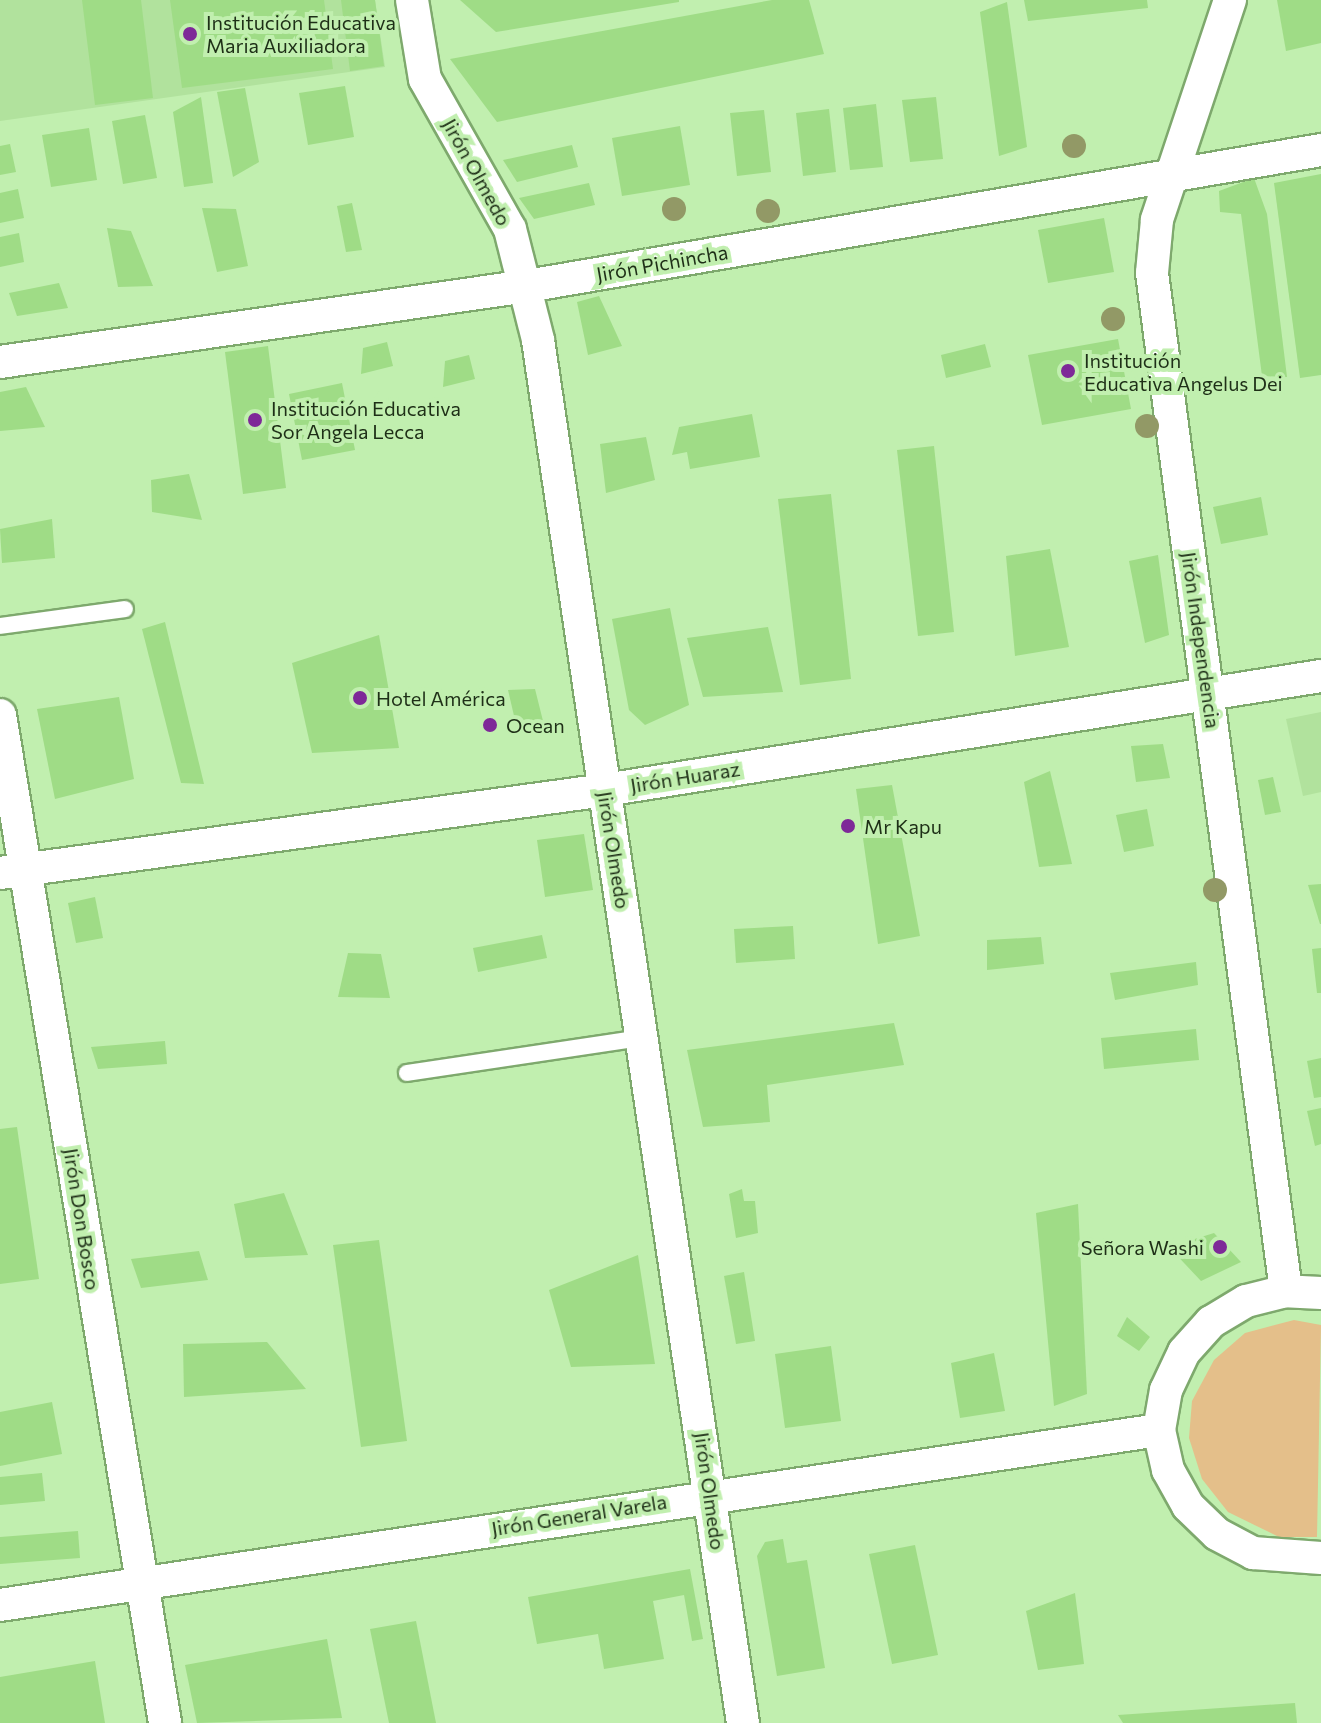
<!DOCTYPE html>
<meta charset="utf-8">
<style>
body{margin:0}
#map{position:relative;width:1321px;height:1723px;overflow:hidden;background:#c1efaf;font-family:Commissioner,sans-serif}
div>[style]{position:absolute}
.built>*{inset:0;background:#b1e29d}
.green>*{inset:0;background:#e4bf8a}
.building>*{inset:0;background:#9fdc86}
.roads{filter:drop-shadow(2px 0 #7ea96d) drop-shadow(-2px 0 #7ea96d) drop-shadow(0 2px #7ea96d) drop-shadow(0 -2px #7ea96d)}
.service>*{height:16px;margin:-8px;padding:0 8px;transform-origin:8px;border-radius:8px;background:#fff}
.minor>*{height:32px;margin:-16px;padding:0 16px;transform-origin:16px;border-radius:16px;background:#fff}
.trees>*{width:24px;height:24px;margin:-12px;border-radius:50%;background:#929966}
.dots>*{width:22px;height:22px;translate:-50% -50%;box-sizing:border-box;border:4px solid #c1efaf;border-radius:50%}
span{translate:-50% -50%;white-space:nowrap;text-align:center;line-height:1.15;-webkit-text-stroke:8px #c1efaf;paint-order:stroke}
.poi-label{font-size:20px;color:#1e2f17}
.left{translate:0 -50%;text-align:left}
.right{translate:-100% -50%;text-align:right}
.street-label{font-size:20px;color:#1e2f17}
</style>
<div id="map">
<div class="built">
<i style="clip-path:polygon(0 0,375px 0,385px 67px,0 121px)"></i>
<i style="clip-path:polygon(1321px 712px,1321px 792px,1303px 796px,1286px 719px)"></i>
</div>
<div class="green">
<i style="clip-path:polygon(1294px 1320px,1321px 1325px,1317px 1537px,1279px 1537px,1228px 1512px,1202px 1479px,1189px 1438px,1192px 1401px,1214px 1360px,1245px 1333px)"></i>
</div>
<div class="building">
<i style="clip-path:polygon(82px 0,141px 0,153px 98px,95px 105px)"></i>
<i style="clip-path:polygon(170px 0,324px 0,333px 69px,182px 88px)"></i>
<i style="clip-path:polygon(341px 0,375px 0,384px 66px,350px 71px)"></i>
<i style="clip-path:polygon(460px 0,679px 0,679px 2px,496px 32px)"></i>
<i style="clip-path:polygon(772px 0,809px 0,824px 54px,497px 122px,450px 59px)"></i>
<i style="clip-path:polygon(1024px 0,1147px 0,1148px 8px,1028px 21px)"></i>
<i style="clip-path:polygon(1277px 0,1321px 0,1321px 43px,1286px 51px)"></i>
<i style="clip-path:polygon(1007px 2px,1027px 147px,999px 156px,980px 12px)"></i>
<i style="clip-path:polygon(345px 86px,354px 137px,308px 145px,299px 93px)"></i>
<i style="clip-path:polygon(245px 88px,259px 162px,233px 177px,217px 92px)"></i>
<i style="clip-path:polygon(201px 97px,213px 183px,184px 187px,173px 112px)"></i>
<i style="clip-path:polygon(936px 97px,943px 159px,910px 162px,902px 100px)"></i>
<i style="clip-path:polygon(876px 104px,883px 167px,850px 170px,843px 108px)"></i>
<i style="clip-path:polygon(829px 109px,836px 172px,803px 176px,796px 113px)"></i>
<i style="clip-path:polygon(764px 110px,771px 172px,737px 176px,730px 113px)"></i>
<i style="clip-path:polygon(145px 115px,157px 178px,123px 184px,112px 121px)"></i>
<i style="clip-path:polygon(680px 126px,690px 185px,622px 196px,612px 138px)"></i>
<i style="clip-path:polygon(89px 128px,97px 180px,51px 187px,42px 135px)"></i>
<i style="clip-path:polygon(10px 144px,16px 172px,0 175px,0 146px)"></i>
<i style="clip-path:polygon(572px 145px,578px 167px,517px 182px,503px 160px)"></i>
<i style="clip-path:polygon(1321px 174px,1321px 375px,1300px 378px,1274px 183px)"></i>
<i style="clip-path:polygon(1254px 178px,1267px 214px,1287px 377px,1262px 376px,1241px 214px,1220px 212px,1219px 191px)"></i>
<i style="clip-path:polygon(589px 183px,595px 205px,534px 219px,519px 198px)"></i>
<i style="clip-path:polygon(18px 189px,24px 218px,0 223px,0 193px)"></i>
<i style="clip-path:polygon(352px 203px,362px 250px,346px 252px,337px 206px)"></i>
<i style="clip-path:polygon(202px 208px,236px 209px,248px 266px,217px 272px)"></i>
<i style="clip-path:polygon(1104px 218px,1114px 272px,1048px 283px,1038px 230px)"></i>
<i style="clip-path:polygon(107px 228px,131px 231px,153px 286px,118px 287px)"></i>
<i style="clip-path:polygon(19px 233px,24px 262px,0 267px,0 237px)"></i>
<i style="clip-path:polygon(59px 283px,68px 308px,17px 316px,9px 293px)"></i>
<i style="clip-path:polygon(599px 296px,622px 346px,588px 355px,577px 302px)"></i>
<i style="clip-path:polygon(1118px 339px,1131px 409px,1042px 425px,1028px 355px)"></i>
<i style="clip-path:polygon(387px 342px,393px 366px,361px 374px,363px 348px)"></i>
<i style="clip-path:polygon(985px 344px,991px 367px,946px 378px,941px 355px)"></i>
<i style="clip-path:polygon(268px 346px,286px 488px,243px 494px,225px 352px)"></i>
<i style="clip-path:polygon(469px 355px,475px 379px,443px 387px,445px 361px)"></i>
<i style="clip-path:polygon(342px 383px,355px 450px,302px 460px,289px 394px)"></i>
<i style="clip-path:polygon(26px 387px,45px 427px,0 431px,0 392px)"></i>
<i style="clip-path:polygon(752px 414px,760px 457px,690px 469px,687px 452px,672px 455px,679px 427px)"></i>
<i style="clip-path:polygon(646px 437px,655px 480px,606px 493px,600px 444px)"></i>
<i style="clip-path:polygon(934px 446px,954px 632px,918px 636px,897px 450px)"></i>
<i style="clip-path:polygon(189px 474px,202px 520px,152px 512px,151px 480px)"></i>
<i style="clip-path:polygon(831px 494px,851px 679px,800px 685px,778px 499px)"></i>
<i style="clip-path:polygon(1261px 497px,1268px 535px,1221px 544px,1213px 507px)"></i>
<i style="clip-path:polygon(52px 519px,55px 558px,2px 563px,0 529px)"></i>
<i style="clip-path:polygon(1050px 549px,1069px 647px,1015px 656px,1006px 556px)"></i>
<i style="clip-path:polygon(1158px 555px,1169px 635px,1145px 643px,1129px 561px)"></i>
<i style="clip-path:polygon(670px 608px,689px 705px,645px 725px,629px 710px,612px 619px)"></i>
<i style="clip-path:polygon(165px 622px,204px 784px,181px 783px,142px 629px)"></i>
<i style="clip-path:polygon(768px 627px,783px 692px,703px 697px,687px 638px)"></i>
<i style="clip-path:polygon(379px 635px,399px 748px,312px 753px,292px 663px)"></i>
<i style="clip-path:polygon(535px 689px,546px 733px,518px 733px,508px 690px)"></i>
<i style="clip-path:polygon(119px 697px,134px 779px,55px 799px,37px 709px)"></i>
<i style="clip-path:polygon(1163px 744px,1170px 778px,1136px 782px,1131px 746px)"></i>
<i style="clip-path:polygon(1050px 771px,1072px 864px,1039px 867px,1024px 782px)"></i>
<i style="clip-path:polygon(1273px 777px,1281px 812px,1265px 815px,1258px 780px)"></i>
<i style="clip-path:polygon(892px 785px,920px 936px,878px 944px,856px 789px)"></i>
<i style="clip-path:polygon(1147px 809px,1154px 846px,1124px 852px,1116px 815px)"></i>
<i style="clip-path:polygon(584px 834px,593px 890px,545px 897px,537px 840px)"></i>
<i style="clip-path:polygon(1321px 884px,1321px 924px,1320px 924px,1308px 885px)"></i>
<i style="clip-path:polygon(95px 897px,103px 938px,76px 943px,68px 903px)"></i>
<i style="clip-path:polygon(793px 926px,795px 959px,736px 963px,734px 929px)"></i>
<i style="clip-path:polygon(542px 935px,547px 958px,478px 972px,473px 948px)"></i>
<i style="clip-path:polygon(1041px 937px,1044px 964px,987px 970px,987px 940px)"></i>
<i style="clip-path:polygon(1321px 948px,1321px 993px,1317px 993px,1312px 949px)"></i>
<i style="clip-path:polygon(348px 953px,381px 954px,390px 998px,338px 997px)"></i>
<i style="clip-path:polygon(1196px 962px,1198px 985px,1115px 1000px,1110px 973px)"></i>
<i style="clip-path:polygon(894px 1023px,904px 1065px,767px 1085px,770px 1122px,703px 1127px,687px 1050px)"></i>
<i style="clip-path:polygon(1196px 1029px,1199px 1060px,1104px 1069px,1101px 1038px)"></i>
<i style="clip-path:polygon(165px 1041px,167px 1064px,98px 1069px,91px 1047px)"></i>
<i style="clip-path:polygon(1321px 1058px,1321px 1097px,1314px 1098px,1307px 1061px)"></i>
<i style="clip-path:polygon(1321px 1108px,1321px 1144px,1315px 1146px,1307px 1111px)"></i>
<i style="clip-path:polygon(17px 1127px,39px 1279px,0 1284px,0 1129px)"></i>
<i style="clip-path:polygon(742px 1189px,744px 1201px,755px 1201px,758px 1233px,736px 1238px,729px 1194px)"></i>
<i style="clip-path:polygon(284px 1193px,308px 1255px,245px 1258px,234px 1204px)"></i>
<i style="clip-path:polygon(1078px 1204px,1087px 1394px,1054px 1406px,1036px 1213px)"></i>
<i style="clip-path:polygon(1214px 1233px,1241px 1262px,1201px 1281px,1169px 1247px)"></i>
<i style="clip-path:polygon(379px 1240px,407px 1441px,361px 1447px,333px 1245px)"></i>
<i style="clip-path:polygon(199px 1251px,208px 1280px,141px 1288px,131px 1259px)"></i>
<i style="clip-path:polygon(638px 1255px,655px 1364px,571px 1367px,549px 1290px)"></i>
<i style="clip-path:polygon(744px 1272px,755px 1341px,736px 1344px,724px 1276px)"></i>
<i style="clip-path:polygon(1127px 1317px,1150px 1337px,1139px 1351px,1117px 1336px)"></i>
<i style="clip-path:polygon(267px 1342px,306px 1389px,184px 1397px,183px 1344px)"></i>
<i style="clip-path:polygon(831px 1346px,841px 1421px,785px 1428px,775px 1354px)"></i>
<i style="clip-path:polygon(994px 1353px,1005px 1411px,960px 1418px,951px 1363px)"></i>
<i style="clip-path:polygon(52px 1402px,62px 1454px,0 1466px,0 1412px)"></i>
<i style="clip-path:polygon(42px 1473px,45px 1501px,0 1505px,0 1477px)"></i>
<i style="clip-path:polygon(78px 1531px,80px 1558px,0 1564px,0 1537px)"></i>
<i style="clip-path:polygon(783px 1539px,787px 1563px,807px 1560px,825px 1668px,777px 1676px,757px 1556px,765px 1542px)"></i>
<i style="clip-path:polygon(915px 1545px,938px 1655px,892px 1664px,869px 1554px)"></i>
<i style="clip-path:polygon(690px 1569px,703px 1639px,692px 1641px,684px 1595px,653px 1601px,664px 1659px,604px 1669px,598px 1634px,537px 1644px,528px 1597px)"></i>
<i style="clip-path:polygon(1075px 1593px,1084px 1664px,1038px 1670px,1026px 1611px)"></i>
<i style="clip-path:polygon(416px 1621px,436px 1723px,389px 1723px,370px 1629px)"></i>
<i style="clip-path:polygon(327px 1639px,342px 1718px,197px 1723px,185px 1665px)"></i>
<i style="clip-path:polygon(95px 1661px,105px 1723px,0 1723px,0 1677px)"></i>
<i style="clip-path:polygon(1295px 1703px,1297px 1723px,1123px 1723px,1118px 1715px)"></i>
</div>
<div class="roads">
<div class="service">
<i style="left:0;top:626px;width:126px;rotate:-7.7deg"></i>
<i style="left:407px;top:1073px;width:238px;rotate:-8.5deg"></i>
</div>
<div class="minor">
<i style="left:412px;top:0;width:80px;rotate:80.7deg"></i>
<i style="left:425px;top:79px;width:172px;rotate:60.5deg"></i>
<i style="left:510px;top:229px;width:114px;rotate:75.8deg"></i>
<i style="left:538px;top:340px;width:1398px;rotate:81.57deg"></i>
<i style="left:1230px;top:0;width:232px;rotate:108.4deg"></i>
<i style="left:1157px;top:220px;width:53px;rotate:95.4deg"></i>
<i style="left:1152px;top:273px;width:1027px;rotate:82.5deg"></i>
<i style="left:0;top:362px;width:532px;rotate:-8.21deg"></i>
<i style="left:527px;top:286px;width:806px;rotate:-9.72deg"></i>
<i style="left:0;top:715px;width:1021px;rotate:80.7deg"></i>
<i style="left:0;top:873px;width:611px;rotate:-7.81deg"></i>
<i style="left:605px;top:790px;width:725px;rotate:-9.05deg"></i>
<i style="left:1321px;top:1293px;width:35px;rotate:-177deg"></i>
<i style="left:1286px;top:1291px;width:41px;rotate:166deg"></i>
<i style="left:1246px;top:1301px;width:41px;rotate:149deg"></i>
<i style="left:1211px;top:1322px;width:40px;rotate:132deg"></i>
<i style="left:1184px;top:1352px;width:42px;rotate:115.3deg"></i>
<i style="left:1166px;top:1390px;width:41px;rotate:99.9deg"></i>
<i style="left:1159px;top:1430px;width:41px;rotate:77.3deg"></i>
<i style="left:1168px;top:1470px;width:41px;rotate:60.9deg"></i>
<i style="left:1188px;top:1506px;width:40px;rotate:44deg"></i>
<i style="left:1217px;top:1534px;width:41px;rotate:27.8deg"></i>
<i style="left:1253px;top:1553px;width:68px;rotate:4.2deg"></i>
<i style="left:0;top:1605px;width:1172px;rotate:-8.59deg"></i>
</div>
</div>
<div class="trees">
<i style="left:1074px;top:146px"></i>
<i style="left:674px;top:209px"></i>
<i style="left:768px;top:211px"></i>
<i style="left:1113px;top:319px"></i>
<i style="left:1147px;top:426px"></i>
<i style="left:1215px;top:890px"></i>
</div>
<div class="dots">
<i style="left:190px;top:34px;background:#7e2998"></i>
<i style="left:1068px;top:371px;background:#7e2998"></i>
<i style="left:255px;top:420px;background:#7e2998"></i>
<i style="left:360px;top:698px;background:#7e2998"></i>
<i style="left:490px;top:725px;background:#7e2998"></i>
<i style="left:848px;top:826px;background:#7e2998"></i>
<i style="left:1220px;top:1247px;background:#7e2998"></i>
</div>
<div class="poi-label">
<span class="left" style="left:206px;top:34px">Institución Educativa<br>Maria Auxiliadora</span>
<span class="left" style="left:1084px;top:372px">Institución<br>Educativa Angelus Dei</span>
<span class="left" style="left:271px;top:420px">Institución Educativa<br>Sor Angela Lecca</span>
<span class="left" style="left:376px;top:698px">Hotel América</span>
<span class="left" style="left:506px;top:725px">Ocean</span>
<span class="left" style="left:864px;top:826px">Mr Kapu</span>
<span class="right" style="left:1204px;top:1247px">Señora Washi</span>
</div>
<div class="street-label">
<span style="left:477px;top:172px;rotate:61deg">Jirón Olmedo</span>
<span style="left:662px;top:263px;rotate:-10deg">Jirón Pichincha</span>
<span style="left:1201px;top:640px;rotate:82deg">Jirón Independencia</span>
<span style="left:685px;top:777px;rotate:-9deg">Jirón Huaraz</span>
<span style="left:614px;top:850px;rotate:81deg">Jirón Olmedo</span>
<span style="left:82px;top:1219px;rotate:81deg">Jirón Don Bosco</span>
<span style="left:710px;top:1491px;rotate:82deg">Jirón Olmedo</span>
<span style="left:579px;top:1515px;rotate:-9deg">Jirón General Varela</span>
</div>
</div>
